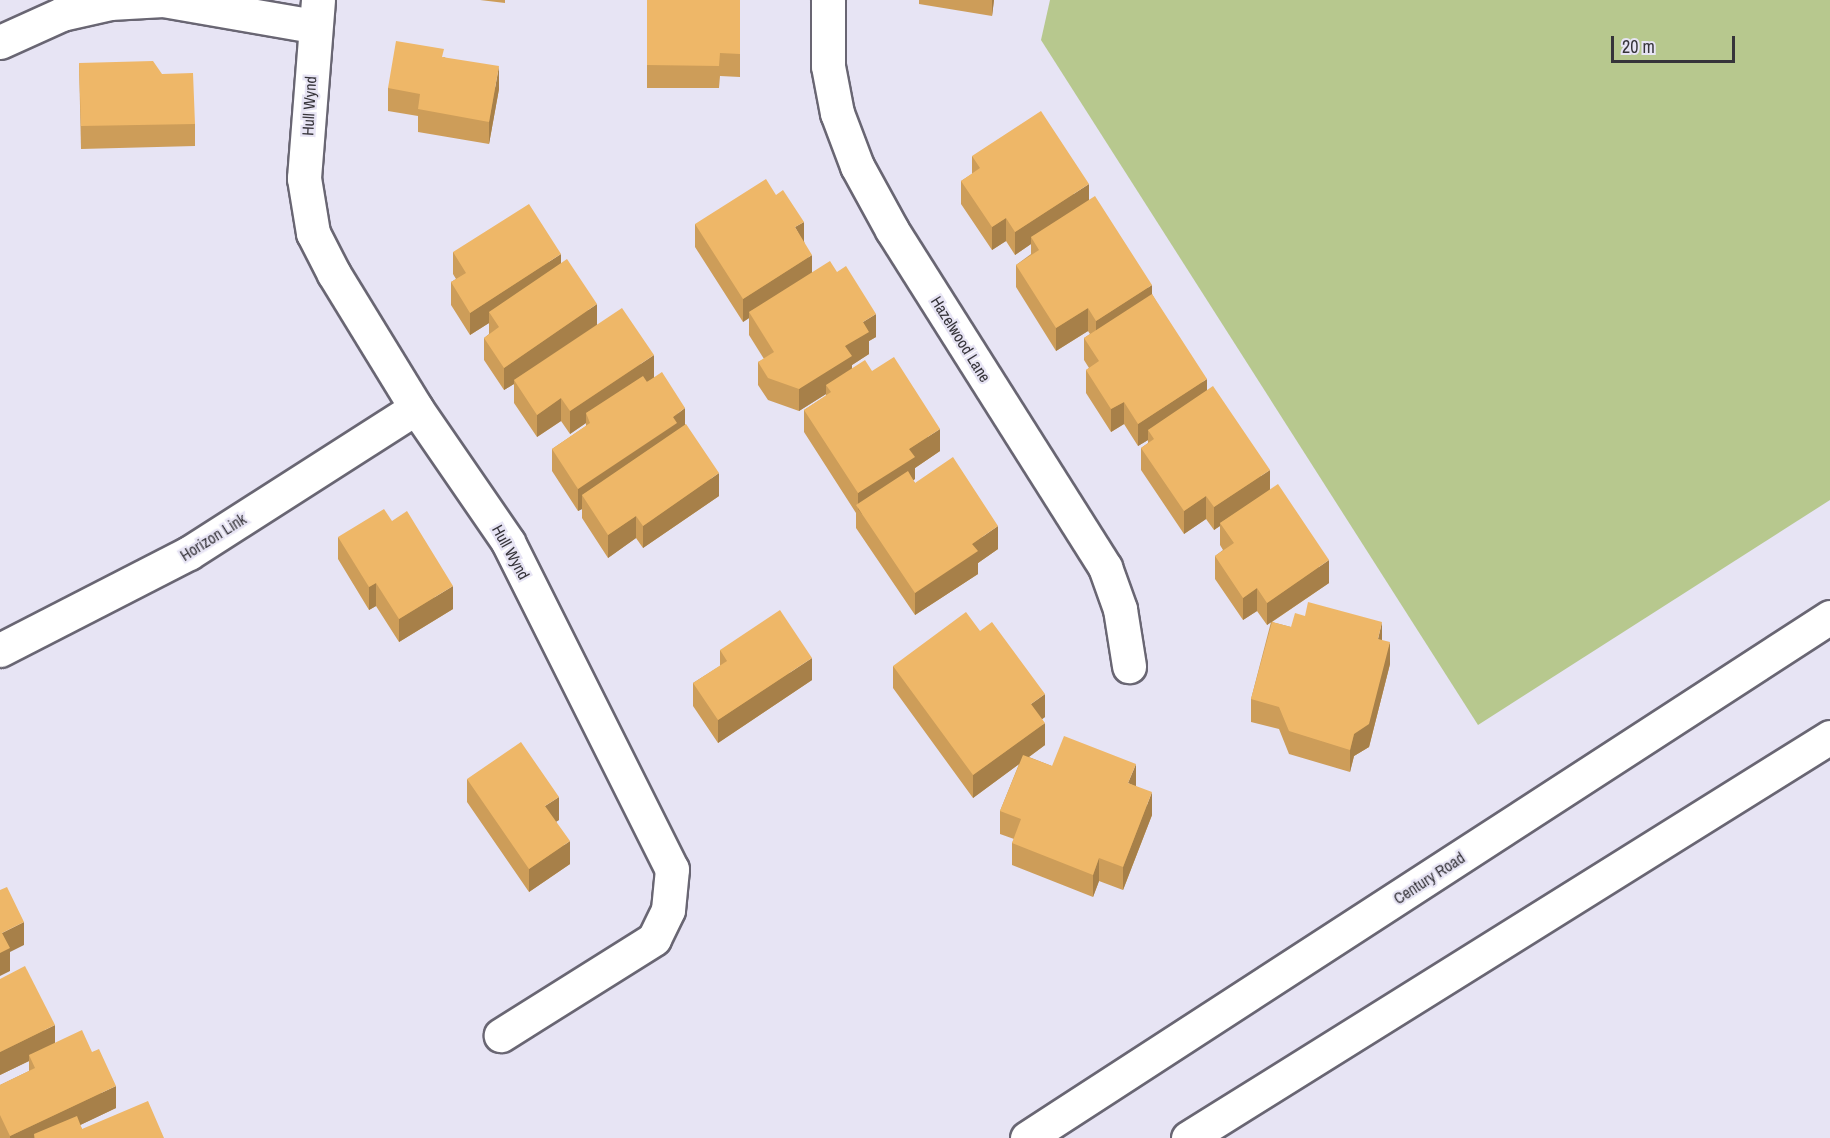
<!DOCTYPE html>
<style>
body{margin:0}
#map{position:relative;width:1830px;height:1138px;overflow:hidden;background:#e7e4f4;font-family:"Archivo Narrow",sans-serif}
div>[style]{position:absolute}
.green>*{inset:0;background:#b7c88e}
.roads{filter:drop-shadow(2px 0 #696673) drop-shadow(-2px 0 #696673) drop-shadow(0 2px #696673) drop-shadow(0 -2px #696673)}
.minor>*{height:33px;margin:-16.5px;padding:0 16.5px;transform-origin:16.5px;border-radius:16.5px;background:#fff}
.secondary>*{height:33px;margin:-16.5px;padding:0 16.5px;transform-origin:16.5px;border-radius:16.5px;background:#fff}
.wall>*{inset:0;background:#cd9d59}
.shaded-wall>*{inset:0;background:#a78049}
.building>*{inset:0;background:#eeb768}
span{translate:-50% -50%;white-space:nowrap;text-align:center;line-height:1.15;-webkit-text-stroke:4.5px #e7e4f4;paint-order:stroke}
.street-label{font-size:16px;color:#36343a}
.scale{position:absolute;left:1611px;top:36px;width:124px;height:27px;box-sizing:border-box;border:3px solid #36343a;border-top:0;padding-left:8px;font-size:18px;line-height:21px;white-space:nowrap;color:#36343a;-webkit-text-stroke:4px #e7e4f4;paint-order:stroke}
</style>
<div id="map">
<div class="green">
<i style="clip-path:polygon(1050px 0,1830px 0,1830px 500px,1478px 725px,1041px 40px)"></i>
</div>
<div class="roads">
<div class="minor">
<i style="left:318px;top:0;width:179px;rotate:94.5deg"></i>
<i style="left:304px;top:178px;width:56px;rotate:80.7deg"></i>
<i style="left:313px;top:233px;width:46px;rotate:62.9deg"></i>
<i style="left:334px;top:274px;width:157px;rotate:58.5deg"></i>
<i style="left:416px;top:408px;width:163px;rotate:55.5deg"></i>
<i style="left:508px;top:542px;width:366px;rotate:63.4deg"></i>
<i style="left:672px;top:869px;width:41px;rotate:95.6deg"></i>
<i style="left:668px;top:910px;width:32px;rotate:116deg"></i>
<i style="left:654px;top:939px;width:181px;rotate:147.9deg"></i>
<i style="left:828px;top:0;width:66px;rotate:90deg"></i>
<i style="left:828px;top:66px;width:48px;rotate:79.2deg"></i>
<i style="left:837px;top:113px;width:57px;rotate:69.3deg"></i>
<i style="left:857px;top:166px;width:73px;rotate:61.3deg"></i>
<i style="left:892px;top:230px;width:399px;rotate:57.7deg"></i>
<i style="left:1105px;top:567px;width:45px;rotate:70.3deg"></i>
<i style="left:1120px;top:609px;width:58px;rotate:81deg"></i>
<i style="left:0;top:42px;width:68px;rotate:-24.3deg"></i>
<i style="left:62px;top:14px;width:49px;rotate:-12.9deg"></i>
<i style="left:110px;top:3px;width:53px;rotate:-3.2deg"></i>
<i style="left:163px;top:0;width:152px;rotate:9.8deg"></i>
<i style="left:0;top:650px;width:212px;rotate:-27.2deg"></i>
<i style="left:189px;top:553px;width:269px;rotate:-32.6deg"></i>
</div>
<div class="secondary">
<i style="left:1027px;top:1138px;width:957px;rotate:-32.98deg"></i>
<i style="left:1188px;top:1138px;width:757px;rotate:-31.99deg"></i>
</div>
</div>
<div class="wall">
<i style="clip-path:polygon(480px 0,505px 0,505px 3px)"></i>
<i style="clip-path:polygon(647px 0,740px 0,740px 77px,720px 76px,719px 88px,647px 88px)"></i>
<i style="clip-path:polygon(919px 0,994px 0,992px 16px,919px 4px)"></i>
<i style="clip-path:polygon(444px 57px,499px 89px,489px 144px,418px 132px,418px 116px,388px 111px,388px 88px)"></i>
<i style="clip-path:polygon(79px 63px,195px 124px,195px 146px,81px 149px)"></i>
<i style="clip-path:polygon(972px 156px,1089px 200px,1152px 294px,1207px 390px,1329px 583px,1272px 622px,1291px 627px,1382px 640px,1390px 664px,1369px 747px,1354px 756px,1350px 772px,1289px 754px,1279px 729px,1251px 722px,1251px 699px,1271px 622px,1267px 625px,1257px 611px,1243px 620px,1215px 579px,1215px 556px,1223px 550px,1220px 545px,1220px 526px,1214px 530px,1206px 519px,1184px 534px,1141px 470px,1141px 448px,1148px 443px,1148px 440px,1138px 446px,1124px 424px,1111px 432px,1086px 393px,1086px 370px,1089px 368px,1084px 360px,1084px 338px,1090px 334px,1088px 331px,1056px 351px,1016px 287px,1016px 265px,1031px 254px,1031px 244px,1015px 255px,1006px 241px,992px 250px,961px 204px,961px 181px,972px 174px)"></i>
<i style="clip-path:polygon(695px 224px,804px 241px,812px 272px,876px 337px,869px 341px,869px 354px,852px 365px,852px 369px,872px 371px,940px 451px,915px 468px,915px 479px,913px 480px,915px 483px,998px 549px,978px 563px,978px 574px,915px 615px,856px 528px,856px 513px,804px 432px,804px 410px,826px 396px,826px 394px,799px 411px,768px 400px,758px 385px,758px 362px,764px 359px,749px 335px,749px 318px,743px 322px,695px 247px)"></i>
<i style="clip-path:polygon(453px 252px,561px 263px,597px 325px,654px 377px,685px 424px,719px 496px,643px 548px,636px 538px,608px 558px,582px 518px,582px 509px,578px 511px,552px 471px,552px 449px,586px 426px,586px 423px,570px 434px,561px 421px,537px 437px,514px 403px,514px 384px,504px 390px,484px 360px,484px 338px,489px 334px,489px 323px,470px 335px,451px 305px,451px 282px,456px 279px,453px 274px)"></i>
<i style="clip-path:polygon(338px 537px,453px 609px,399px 642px,376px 606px,369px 610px,338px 559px)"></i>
<i style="clip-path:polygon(720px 650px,812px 680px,718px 743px,693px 706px,693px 683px,720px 666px)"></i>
<i style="clip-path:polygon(893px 666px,1045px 717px,1042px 719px,1045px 745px,1029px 757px,1052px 766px,1136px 786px,1152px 815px,1123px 890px,1099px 881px,1093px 897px,1012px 865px,1012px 843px,1014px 839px,1000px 834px,1000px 811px,1019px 764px,973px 798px,893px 688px)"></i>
<i style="clip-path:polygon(467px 779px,559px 820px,556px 821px,570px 864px,529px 892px,467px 802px)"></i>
<i style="clip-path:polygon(0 979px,55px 1043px,116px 1108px,80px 1125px,82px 1129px,164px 1138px,0 1138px,0 1085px,29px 1071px,29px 1061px,0 1075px)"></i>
</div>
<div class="shaded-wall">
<i style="clip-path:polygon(992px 0,994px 0,992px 16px)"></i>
<i style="clip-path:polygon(499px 66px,499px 89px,489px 144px,489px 122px)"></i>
<i style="clip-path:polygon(1089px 184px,1089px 207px,1031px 237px,1031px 244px,1015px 255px,1015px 232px)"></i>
<i style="clip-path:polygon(1006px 218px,1006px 241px,992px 250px,992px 227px)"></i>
<i style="clip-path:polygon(804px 222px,804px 244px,795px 227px)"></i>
<i style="clip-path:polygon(561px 254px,561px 277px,489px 312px,489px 323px,470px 335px,470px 313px)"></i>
<i style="clip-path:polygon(812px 255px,812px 277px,749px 312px,749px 318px,743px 322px,743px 299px)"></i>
<i style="clip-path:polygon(1152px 285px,1152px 307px,1096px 343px,1096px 321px)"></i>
<i style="clip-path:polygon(597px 304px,597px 327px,514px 380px,514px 384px,504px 390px,504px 368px)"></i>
<i style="clip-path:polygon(1088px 308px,1088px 331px,1056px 351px,1056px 328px)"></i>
<i style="clip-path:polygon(876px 314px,876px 337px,869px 341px,869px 354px,852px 365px,852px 379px,826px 385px,826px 394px,799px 411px,799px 389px,845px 346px,863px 322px)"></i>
<i style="clip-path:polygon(654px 355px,654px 378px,586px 413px,586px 423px,570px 434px,570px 411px)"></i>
<i style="clip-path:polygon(1207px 379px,1207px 402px,1148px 430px,1148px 440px,1138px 446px,1138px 424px)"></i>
<i style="clip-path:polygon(561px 398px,561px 421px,537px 437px,537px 415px)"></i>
<i style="clip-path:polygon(1124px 402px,1124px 424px,1111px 432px,1111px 409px)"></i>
<i style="clip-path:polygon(685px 408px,685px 431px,582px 495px,582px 509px,578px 511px,578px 489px)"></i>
<i style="clip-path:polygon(940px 429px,940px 451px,915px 468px,915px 479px,862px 514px,858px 509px,858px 493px,909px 449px)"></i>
<i style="clip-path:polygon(1270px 470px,1270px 492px,1220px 523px,1220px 526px,1214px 530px,1214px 507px)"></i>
<i style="clip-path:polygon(719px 473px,719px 496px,643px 548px,643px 526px)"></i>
<i style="clip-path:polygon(1206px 496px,1206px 519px,1184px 534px,1184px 511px)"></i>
<i style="clip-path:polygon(636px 516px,636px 538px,608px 558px,608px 535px)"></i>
<i style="clip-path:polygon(998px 526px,998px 549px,978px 563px,978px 574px,915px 615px,915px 593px,972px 544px)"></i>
<i style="clip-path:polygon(1329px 560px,1329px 583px,1267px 625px,1267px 603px)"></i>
<i style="clip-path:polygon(376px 583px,376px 606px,369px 610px,369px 587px)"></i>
<i style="clip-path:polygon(453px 586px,453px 609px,399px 642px,399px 619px)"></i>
<i style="clip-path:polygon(1257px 588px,1257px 611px,1243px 620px,1243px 598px)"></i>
<i style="clip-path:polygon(1382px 622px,1382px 645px,1378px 639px)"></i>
<i style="clip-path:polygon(1390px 642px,1390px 664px,1369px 747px,1354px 756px,1350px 772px,1350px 750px,1354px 734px)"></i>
<i style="clip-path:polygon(812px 658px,812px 680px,718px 743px,718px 720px)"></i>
<i style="clip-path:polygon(1045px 694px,1045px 717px,1031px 727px,1031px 704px)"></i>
<i style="clip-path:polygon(1045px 723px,1045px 745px,973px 798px,973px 775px)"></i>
<i style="clip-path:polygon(1136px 764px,1136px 787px,1128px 783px)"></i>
<i style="clip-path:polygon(1152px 792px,1152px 815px,1123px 890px,1123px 867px)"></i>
<i style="clip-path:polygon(559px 797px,559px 820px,545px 829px,545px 806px)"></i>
<i style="clip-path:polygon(570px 841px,570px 864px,529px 892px,529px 869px)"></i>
<i style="clip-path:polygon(1099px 858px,1099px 881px,1093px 897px,1093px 875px)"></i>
<i style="clip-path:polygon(24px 922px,24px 945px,10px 952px,10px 971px,0 976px,0 953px,2px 933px)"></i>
<i style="clip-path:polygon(55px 1025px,55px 1048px,29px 1055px,29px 1061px,0 1075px,0 1052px)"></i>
<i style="clip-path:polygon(116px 1086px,116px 1108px,53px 1138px,34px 1134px,34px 1138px,10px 1138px,10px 1136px)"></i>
</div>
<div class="building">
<i style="clip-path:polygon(647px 0,740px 0,740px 54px,720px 53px,719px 66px,647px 65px)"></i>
<i style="clip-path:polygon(396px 41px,444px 49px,442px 57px,499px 66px,489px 122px,418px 109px,420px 94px,388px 88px)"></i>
<i style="clip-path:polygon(153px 61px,162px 74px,193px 73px,195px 124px,81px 126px,79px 63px)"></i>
<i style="clip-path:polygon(1041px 111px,1089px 184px,1015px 232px,1006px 218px,992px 227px,961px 181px,980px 168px,972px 156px)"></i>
<i style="clip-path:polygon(766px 179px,776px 195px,783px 190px,804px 222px,795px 227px,812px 255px,743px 299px,695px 224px)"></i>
<i style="clip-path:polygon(1095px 196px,1152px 285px,1096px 321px,1088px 308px,1056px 328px,1016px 265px,1039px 250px,1031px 237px)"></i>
<i style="clip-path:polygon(529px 204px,561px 254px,470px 313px,451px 282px,466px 273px,453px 252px)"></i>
<i style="clip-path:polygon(567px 259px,597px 304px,504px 368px,484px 338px,499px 327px,489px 312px)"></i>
<i style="clip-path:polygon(830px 261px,837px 272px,846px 266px,876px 314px,863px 322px,869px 332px,845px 346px,852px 356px,799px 389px,768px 378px,758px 362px,774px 352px,749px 312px)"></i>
<i style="clip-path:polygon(1152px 294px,1207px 379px,1138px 424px,1124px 402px,1111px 409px,1086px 370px,1099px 361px,1084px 338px)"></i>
<i style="clip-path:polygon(622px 308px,654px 355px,570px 411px,561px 398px,537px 415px,514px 380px)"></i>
<i style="clip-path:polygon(894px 357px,940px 429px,909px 449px,915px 457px,858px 493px,804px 410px,831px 392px,826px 385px,865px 360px,872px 371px)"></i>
<i style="clip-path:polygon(662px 372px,685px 408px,673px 417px,677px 423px,578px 489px,552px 449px,590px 423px,586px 413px,643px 376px,647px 382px)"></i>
<i style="clip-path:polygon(1213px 386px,1270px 470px,1214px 507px,1206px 496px,1184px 511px,1141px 448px,1154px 439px,1148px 430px)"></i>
<i style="clip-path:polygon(686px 424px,719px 473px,643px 526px,636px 516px,608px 535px,582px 495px)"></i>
<i style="clip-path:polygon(953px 457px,998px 526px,972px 544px,978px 551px,915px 593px,856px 505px,908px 471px,915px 483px)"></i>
<i style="clip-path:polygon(1278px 484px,1329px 560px,1267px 603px,1257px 588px,1243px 598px,1215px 556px,1234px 543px,1220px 523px)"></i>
<i style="clip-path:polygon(384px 509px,392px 521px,407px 511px,453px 586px,399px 619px,376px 583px,369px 587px,338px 537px)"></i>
<i style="clip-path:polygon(1308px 602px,1382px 622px,1378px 639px,1390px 642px,1369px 724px,1354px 734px,1350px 750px,1289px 731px,1279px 707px,1251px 699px,1272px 622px,1291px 627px,1295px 613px,1305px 616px)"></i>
<i style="clip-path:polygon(780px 610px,812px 658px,718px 720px,693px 683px,727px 661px,720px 650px)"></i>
<i style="clip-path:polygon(966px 612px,980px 631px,992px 622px,1045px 694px,1031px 704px,1045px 723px,973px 775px,893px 666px)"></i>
<i style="clip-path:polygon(1064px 736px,1136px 764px,1128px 783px,1152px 792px,1123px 867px,1099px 858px,1093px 875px,1012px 843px,1021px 819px,1000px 811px,1023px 755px,1052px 766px)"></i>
<i style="clip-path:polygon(521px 742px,559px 797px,545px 806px,570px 841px,529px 869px,467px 779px)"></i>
<i style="clip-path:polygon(7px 887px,24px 922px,2px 933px,10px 948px,0 953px,0 890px)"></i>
<i style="clip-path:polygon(25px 966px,55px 1025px,0 1052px,0 979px)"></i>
<i style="clip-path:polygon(82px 1030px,92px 1052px,99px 1049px,116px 1086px,10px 1136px,0 1115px,0 1085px,35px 1068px,29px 1055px)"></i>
<i style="clip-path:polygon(148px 1101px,164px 1138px,35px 1138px,34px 1134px,77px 1116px,82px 1129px)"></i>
</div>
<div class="street-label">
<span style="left:309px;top:106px;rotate:-87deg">Hull Wynd</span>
<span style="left:961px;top:339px;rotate:58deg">Hazelwood Lane</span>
<span style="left:213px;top:537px;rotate:-32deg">Horizon Link</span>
<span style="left:511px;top:552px;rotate:61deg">Hull Wynd</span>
<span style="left:1429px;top:878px;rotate:-33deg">Century Road</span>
</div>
<div class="scale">20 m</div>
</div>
